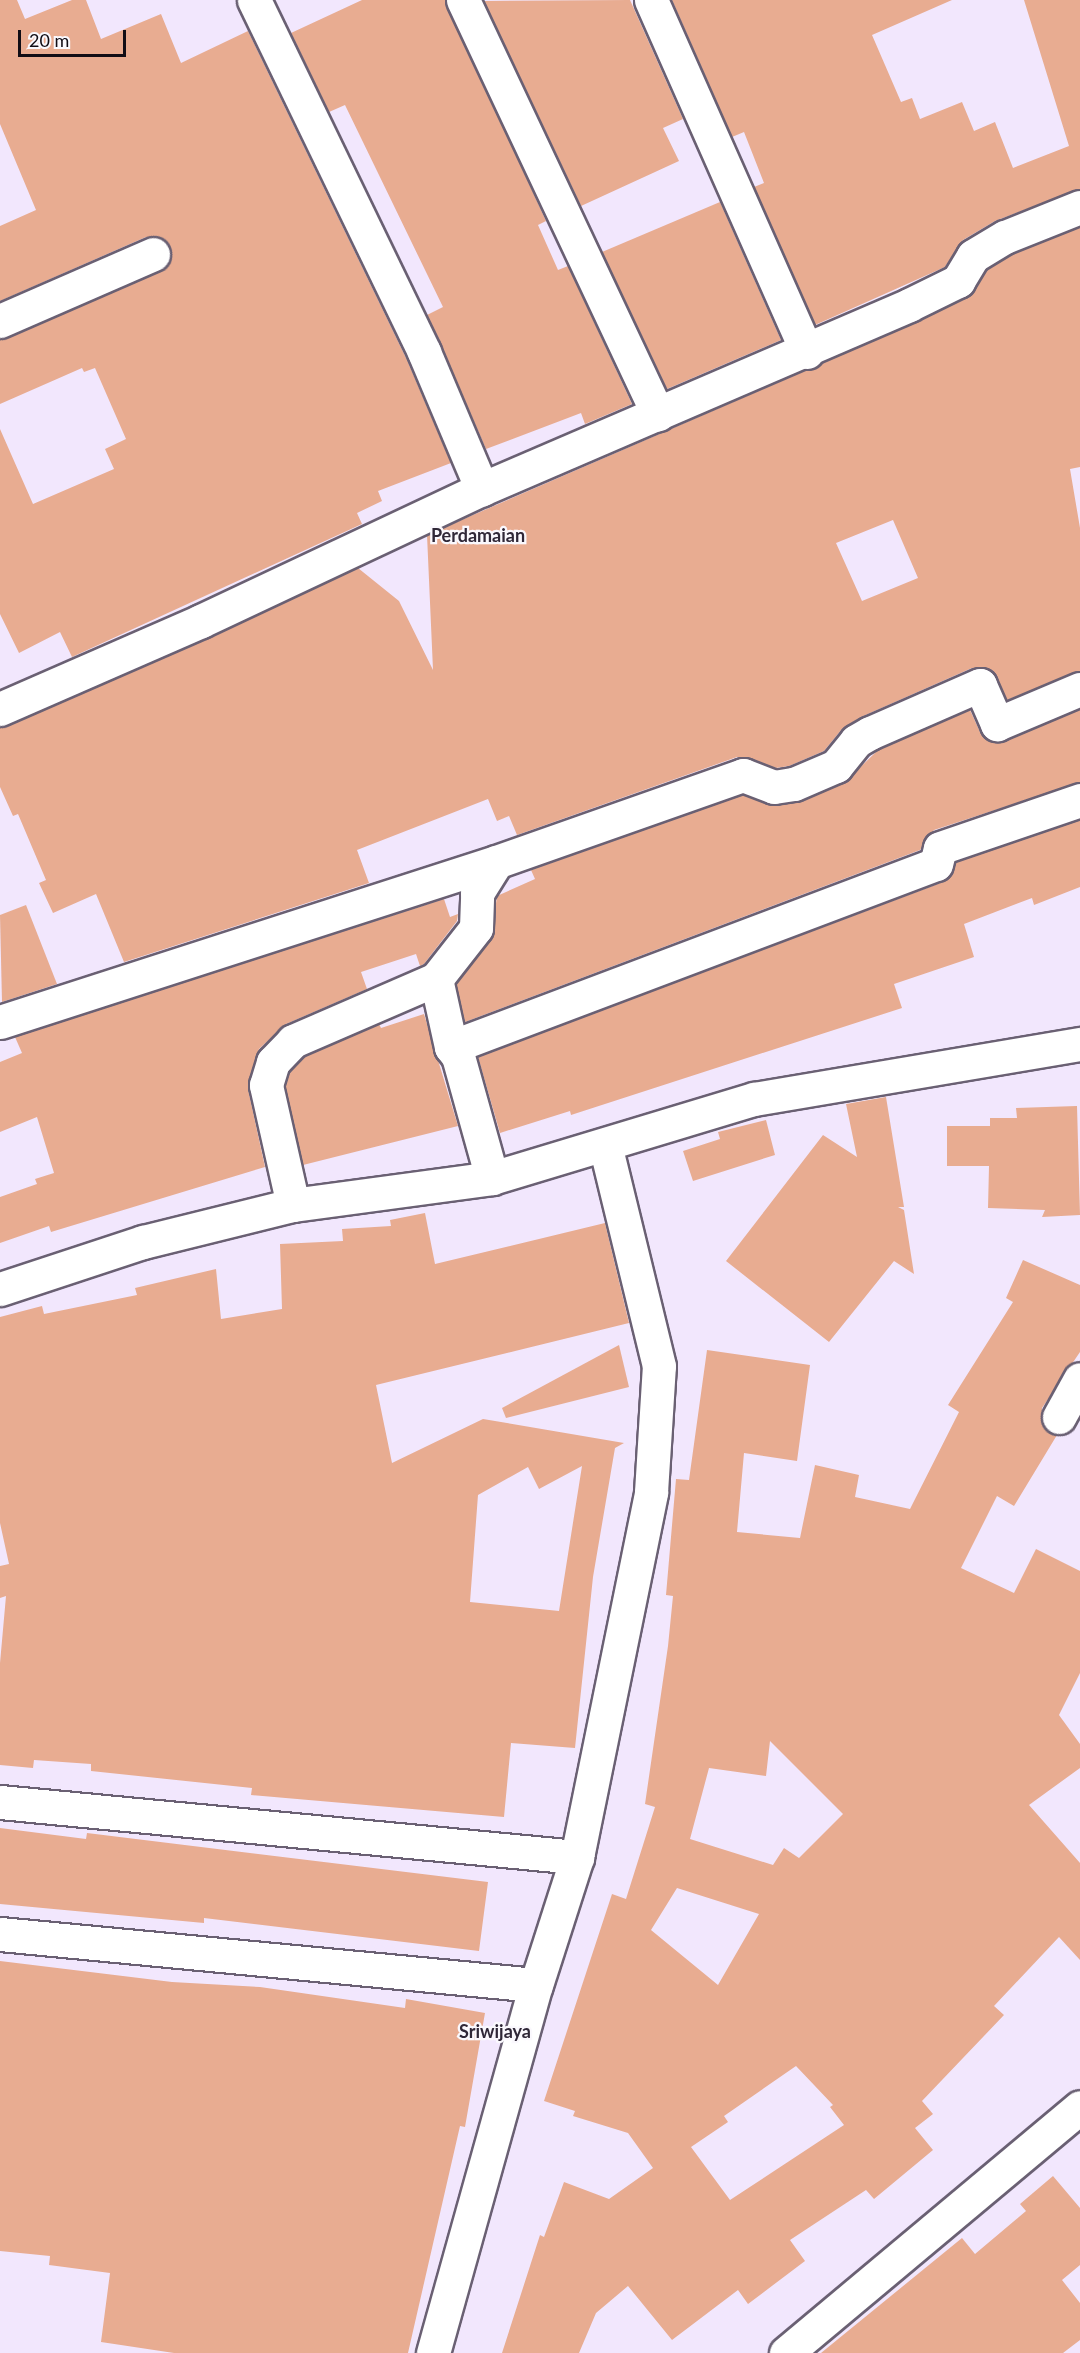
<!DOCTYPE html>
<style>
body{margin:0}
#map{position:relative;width:1080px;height:2353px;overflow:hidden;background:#f2e7fd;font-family:Lato,sans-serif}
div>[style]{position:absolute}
.building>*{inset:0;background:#e8ac91}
.roads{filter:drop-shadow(2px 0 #6a6073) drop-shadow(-2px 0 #6a6073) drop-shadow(0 2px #6a6073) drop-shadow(0 -2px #6a6073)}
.minor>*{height:33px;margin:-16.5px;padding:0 16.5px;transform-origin:16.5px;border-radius:16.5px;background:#fff}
span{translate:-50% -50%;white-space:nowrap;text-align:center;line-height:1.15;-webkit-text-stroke:4.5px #faf8fd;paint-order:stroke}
.quarter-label{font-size:18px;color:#2f2737;font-weight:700}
.scale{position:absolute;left:18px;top:30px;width:108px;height:27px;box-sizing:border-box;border:3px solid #110d15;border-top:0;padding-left:8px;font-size:18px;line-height:21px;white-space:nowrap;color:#110d15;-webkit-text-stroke:4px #faf8fd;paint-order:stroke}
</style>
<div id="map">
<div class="building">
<i style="clip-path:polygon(0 0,17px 0,25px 19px,72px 0,86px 0,101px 39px,161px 14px,181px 63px,248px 31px,407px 360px,451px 463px,378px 491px,382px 501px,357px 513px,362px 524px,72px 657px,60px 632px,19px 653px,0 614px,0 429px,33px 504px,114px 469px,105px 449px,126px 439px,95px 368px,84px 372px,82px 368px,0 404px,0 339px,161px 271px,172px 255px,164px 239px,146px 237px,0 301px,0 226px,36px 210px,0 124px)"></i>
<i style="clip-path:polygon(362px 0,445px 0,546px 221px,538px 225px,558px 270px,568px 266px,632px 404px,585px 424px,581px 413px,486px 449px,427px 315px,443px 307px,345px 105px,329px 112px,291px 33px)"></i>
<i style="clip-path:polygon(630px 0,683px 119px,663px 128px,679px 161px,581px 206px,484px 1px)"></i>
<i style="clip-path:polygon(672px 0,952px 0,872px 35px,901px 102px,912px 98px,920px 119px,962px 102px,974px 131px,995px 122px,1013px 168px,1069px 146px,1024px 0,1080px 0,1080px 189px,995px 221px,963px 240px,945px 267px,815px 325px,754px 187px,764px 183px,744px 132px,732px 137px)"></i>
<i style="clip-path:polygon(720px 202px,781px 340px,667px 389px,602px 252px)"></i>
<i style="clip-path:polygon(evenodd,1080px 227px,1080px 467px,1070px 469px,1080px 528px,1080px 671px,1007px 700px,992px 670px,972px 668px,861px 717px,842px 729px,824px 751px,789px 766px,776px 768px,737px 757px,517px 835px,509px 816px,497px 821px,488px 799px,357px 850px,369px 883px,124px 962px,96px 894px,53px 913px,39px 883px,46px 880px,18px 814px,13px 816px,0 787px,0 727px,358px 568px,399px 601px,433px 670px,427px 535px,917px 322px,967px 297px,987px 270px,1013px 254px,1080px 227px,893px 520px,918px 578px,862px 601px,836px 543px,893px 520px)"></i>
<i style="clip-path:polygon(1080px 709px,1080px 782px,934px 830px,920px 850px,465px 1022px,456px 984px,491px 939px,497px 896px,535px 879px,531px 870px,743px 795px,776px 806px,801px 801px,844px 783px,878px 750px,970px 710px,980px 732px,995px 743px)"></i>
<i style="clip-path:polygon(1080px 820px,1080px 887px,1034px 905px,1032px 898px,964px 924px,974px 957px,894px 984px,902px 1008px,571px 1115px,570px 1111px,500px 1133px,478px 1057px,943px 882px,956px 862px)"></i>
<i style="clip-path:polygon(444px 899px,450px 917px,458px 914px,457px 921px,424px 964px,420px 966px,416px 954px,361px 972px,367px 989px,286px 1024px,259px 1049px,248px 1089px,265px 1167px,51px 1232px,49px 1226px,0 1243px,0 1197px,37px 1184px,35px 1179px,54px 1173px,37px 1117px,0 1132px,0 1062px,22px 1053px,15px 1037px)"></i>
<i style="clip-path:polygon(26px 905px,57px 984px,2px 1002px,0 915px)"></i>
<i style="clip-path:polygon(424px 1014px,458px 1126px,303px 1165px,285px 1086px,290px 1072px,304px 1057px,379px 1024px,381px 1028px)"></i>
<i style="clip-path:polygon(886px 1097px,904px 1207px,898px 1207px,904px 1210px,914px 1274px,894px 1261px,829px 1342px,726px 1261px,823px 1135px,857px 1157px,846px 1104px)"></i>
<i style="clip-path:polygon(1077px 1106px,1080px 1215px,1042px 1217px,1045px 1210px,988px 1208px,989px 1166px,947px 1166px,947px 1126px,990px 1126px,990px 1118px,1017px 1118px,1016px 1108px)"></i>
<i style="clip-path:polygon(766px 1120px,775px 1155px,693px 1181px,683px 1151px,720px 1139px,718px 1132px)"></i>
<i style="clip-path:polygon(evenodd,425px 1213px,435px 1264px,605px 1223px,629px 1323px,376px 1385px,392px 1463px,483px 1419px,624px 1443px,615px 1448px,593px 1577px,575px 1748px,511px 1743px,504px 1817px,251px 1795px,252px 1788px,91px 1771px,91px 1764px,34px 1760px,33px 1768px,0 1765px,0 1663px,6px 1596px,0 1598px,0 1566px,9px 1564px,0 1523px,0 1317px,42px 1306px,44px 1314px,137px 1295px,135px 1288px,216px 1269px,221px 1319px,282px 1309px,280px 1244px,343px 1241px,342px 1229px,391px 1226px,390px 1220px,425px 1213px,582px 1466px,559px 1611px,470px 1602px,478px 1495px,528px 1467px,539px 1489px,582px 1466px)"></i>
<i style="clip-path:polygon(evenodd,1023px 1260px,1080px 1285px,1080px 1352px,1042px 1408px,1043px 1426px,1057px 1435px,1014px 1506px,997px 1496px,961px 1568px,1014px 1593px,1036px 1549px,1080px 1571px,1080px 1673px,1059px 1715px,1080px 1744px,1080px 1768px,1029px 1805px,1080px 1863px,1080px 1960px,1059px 1937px,994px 2006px,1004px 2015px,922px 2101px,933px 2114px,915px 2128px,933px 2150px,874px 2199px,866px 2190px,790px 2240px,805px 2261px,748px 2304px,738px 2290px,672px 2340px,628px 2286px,596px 2313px,579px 2353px,502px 2353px,540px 2235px,544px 2237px,564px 2182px,609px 2199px,653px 2168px,628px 2133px,573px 2116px,575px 2111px,544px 2101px,612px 1894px,626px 1899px,655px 1807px,645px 1804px,668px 1646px,673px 1596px,666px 1595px,676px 1479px,689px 1480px,707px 1350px,810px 1365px,797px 1461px,744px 1453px,737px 1532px,800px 1538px,815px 1465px,859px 1475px,855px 1497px,910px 1509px,959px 1412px,948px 1405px,1013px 1302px,1006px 1298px,1023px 1260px,770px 1741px,843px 1814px,799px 1858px,784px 1848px,773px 1865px,690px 1839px,709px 1768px,766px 1776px,770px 1741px,1023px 1260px,677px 1888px,759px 1914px,718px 1985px,651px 1930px,677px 1888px,1023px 1260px,796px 2066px,833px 2105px,830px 2107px,844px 2125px,730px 2200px,691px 2147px,728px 2122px,724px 2116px,796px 2066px)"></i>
<i style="clip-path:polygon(619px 1345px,629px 1387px,506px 1418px,502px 1408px)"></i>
<i style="clip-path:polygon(0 1828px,86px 1839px,87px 1833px,488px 1882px,479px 1951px,204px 1918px,204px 1923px,0 1904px)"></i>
<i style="clip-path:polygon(0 1961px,172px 1982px,260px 1987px,405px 2008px,406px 1999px,485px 2013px,465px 2127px,460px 2126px,408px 2353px,174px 2353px,101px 2342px,110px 2273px,49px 2265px,50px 2256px,0 2251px)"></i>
<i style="clip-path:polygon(1053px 2176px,1080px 2208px,1080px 2265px,1062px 2280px,1080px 2303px,1080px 2340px,1063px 2353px,821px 2353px,962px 2238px,975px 2254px,1026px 2211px,1020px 2204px)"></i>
</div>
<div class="roads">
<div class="minor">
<i style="left:254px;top:0;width:391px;rotate:64.2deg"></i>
<i style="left:424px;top:352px;width:149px;rotate:67.1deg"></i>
<i style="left:463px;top:0;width:458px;rotate:64.8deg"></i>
<i style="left:651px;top:0;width:385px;rotate:66.1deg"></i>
<i style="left:0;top:321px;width:167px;rotate:-23.6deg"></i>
<i style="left:0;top:709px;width:219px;rotate:-23.6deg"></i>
<i style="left:201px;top:621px;width:310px;rotate:-25.2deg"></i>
<i style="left:482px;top:489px;width:465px;rotate:-23.3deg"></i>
<i style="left:909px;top:305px;width:55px;rotate:-26.1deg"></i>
<i style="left:958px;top:281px;width:29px;rotate:-59deg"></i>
<i style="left:973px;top:256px;width:37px;rotate:-31deg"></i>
<i style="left:1005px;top:237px;width:81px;rotate:-21.8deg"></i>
<i style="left:0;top:1022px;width:521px;rotate:-17.88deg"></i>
<i style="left:451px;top:1047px;width:518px;rotate:-20.67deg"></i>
<i style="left:936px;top:864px;width:16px;rotate:-76deg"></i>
<i style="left:940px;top:848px;width:148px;rotate:-18.9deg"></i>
<i style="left:492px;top:1178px;width:127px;rotate:-105.6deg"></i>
<i style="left:458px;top:1056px;width:11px;rotate:-128deg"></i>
<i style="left:451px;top:1047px;width:70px;rotate:-102.4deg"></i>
<i style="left:436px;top:979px;width:65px;rotate:-51.9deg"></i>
<i style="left:476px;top:928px;width:35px;rotate:-88deg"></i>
<i style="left:477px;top:893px;width:36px;rotate:-58deg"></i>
<i style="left:496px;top:862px;width:262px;rotate:-19.4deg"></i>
<i style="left:743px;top:775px;width:33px;rotate:21deg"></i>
<i style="left:774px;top:787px;width:20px;rotate:-9deg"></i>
<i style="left:794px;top:784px;width:46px;rotate:-23.2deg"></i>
<i style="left:836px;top:766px;width:32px;rotate:-51deg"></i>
<i style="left:856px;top:741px;width:16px;rotate:-30deg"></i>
<i style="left:870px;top:733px;width:120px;rotate:-23.6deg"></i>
<i style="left:980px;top:685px;width:43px;rotate:66.4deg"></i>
<i style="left:997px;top:724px;width:90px;rotate:-22.9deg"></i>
<i style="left:293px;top:1205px;width:123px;rotate:-102.7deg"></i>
<i style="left:266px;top:1085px;width:24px;rotate:-73deg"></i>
<i style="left:273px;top:1062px;width:29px;rotate:-46deg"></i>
<i style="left:293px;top:1041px;width:156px;rotate:-23.4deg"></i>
<i style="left:0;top:1289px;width:151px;rotate:-18.2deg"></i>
<i style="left:143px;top:1242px;width:154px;rotate:-13.9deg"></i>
<i style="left:293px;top:1205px;width:201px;rotate:-7.7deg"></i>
<i style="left:492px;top:1178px;width:274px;rotate:-16.8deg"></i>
<i style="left:754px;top:1099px;width:331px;rotate:-9.6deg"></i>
<i style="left:1059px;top:1417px;width:43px;rotate:-61.1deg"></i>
<i style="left:0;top:1802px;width:580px;rotate:5.45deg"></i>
<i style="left:0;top:1934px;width:538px;rotate:5.44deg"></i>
<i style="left:433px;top:2353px;width:382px;rotate:-74.4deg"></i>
<i style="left:536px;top:1985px;width:134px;rotate:-72.2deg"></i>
<i style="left:577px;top:1857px;width:372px;rotate:-78.5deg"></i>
<i style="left:651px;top:1492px;width:126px;rotate:-86.4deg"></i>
<i style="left:659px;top:1366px;width:228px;rotate:-103.7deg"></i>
<i style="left:786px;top:2353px;width:383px;rotate:-39.9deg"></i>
</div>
</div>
<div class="quarter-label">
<span style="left:478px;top:535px">Perdamaian</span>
<span style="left:495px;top:2031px">Sriwijaya</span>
</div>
<div class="scale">20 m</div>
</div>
